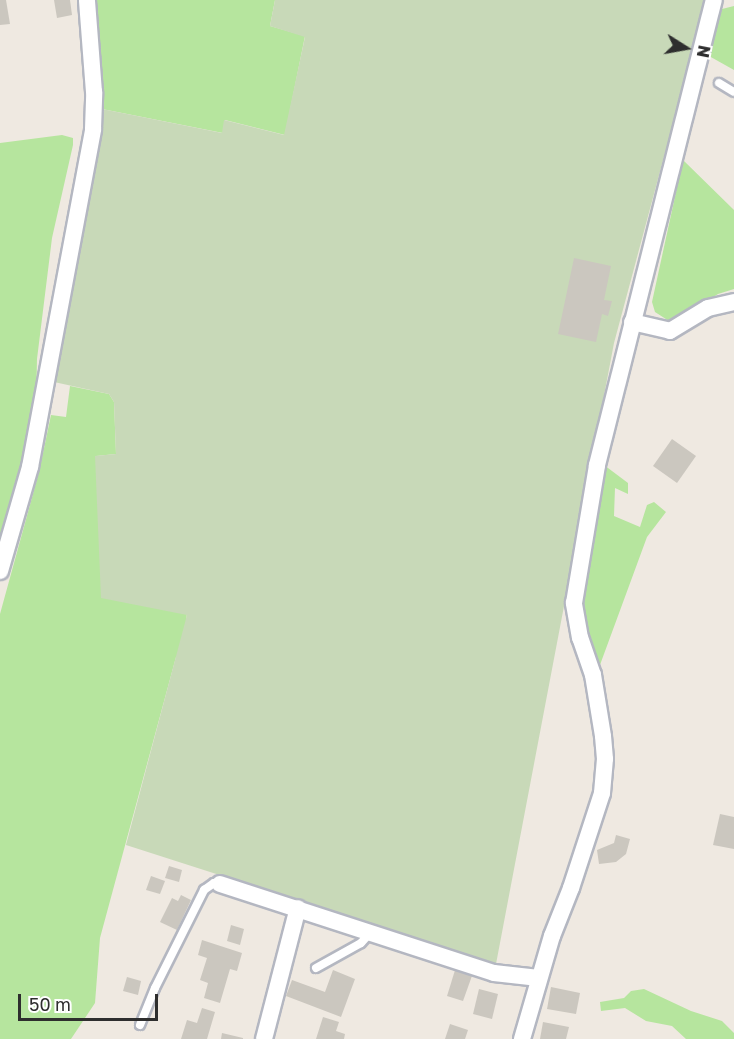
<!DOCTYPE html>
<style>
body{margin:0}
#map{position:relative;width:734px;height:1039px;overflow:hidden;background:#efe9e1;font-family:"Golos Text",sans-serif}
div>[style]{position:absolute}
.green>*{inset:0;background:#b6e59e}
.cemetery>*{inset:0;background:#c8d9b8}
.building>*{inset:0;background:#cbc7bf}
.roads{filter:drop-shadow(2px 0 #b4b7c1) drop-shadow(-2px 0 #b4b7c1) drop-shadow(0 2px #b4b7c1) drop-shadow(0 -2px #b4b7c1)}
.lane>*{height:8px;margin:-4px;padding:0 4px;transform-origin:4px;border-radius:4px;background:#fff}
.street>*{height:16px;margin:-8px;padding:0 8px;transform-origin:8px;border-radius:8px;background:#fff}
span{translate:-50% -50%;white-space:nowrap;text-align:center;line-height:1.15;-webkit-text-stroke:4.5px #fff;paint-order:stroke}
.north{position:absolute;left:656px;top:18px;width:60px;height:60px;-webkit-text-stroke:4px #fff;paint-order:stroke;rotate:101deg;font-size:16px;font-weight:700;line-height:24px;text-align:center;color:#2e2e2e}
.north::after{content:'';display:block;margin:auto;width:21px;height:27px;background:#2e2e2e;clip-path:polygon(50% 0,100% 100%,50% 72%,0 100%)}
.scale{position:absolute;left:18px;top:994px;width:140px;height:27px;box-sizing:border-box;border:3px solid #2e2e2e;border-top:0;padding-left:8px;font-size:18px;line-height:21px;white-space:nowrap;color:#2e2e2e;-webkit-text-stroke:4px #fff;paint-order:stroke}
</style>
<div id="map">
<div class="green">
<i style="clip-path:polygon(94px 0,275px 0,270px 26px,305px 36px,285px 135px,225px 120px,223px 133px,102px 109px)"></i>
<i style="clip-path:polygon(734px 6px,734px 70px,709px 56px,722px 9px)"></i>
<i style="clip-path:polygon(62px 135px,73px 138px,73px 145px,52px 238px,37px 359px,36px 408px,23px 466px,0 548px,0 143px)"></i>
<i style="clip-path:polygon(683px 160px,734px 210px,734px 289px,718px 294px,682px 318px,669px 321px,655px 312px,652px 302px)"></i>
<i style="clip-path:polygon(70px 386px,109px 394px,114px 402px,116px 454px,96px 456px,191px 561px,184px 650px,176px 657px,100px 938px,95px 1003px,71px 1039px,0 1039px,0 614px,39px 472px,51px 415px,66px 417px)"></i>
<i style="clip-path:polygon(604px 465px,628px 483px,628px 494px,615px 488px,614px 516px,640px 527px,647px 505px,654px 502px,666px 512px,647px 537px,597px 673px,585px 635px,581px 604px)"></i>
<i style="clip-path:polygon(644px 989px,691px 1011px,722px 1021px,734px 1033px,734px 1039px,686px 1039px,672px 1026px,646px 1021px,625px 1008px,601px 1011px,600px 1002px,624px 998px,631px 991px)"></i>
</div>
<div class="cemetery">
<i style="clip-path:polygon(275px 0,706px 0,614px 343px,496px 964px,126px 845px,187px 615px,101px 598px,95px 456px,116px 454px,114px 402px,109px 394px,54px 382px,102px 109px,222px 133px,224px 120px,284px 135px,305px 37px,270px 26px)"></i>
</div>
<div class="building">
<i style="clip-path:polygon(0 0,6px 0,10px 24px,0 25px)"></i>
<i style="clip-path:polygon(54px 0,70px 0,72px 15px,57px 18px)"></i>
<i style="clip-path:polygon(574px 258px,611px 266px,604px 300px,612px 301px,608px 316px,602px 314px,596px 342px,558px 334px)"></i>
<i style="clip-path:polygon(672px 439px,696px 456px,677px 483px,653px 466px)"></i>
<i style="clip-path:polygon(720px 814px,734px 817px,734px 849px,713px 845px)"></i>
<i style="clip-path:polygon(616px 835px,630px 839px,626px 854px,616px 862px,599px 864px,597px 850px,614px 843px)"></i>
<i style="clip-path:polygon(169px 866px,182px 870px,179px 882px,165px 878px)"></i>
<i style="clip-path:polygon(151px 876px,165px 881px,160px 894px,146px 890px)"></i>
<i style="clip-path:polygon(181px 895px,191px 900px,177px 930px,160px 922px,172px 898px,178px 901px)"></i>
<i style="clip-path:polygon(231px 925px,244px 929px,240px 945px,227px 941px)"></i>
<i style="clip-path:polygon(202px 940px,242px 953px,237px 971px,230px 969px,220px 1003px,204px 998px,208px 983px,200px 980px,207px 958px,198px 955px)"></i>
<i style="clip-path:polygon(456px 967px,473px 973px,463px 1001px,447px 996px)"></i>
<i style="clip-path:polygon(333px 970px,355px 979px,341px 1017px,286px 996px,292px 980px,325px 992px)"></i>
<i style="clip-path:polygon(127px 977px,141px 981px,138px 995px,123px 991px)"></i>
<i style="clip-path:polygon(551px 987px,580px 993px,576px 1014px,547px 1009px)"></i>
<i style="clip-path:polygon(479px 989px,498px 994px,492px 1019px,473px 1014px)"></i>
<i style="clip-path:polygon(202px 1008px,215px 1012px,207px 1039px,181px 1039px,187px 1020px,197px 1023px)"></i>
<i style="clip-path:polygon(323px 1017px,339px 1022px,336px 1031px,345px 1034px,344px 1039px,316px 1039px)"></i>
<i style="clip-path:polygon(543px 1022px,569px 1027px,566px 1039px,540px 1039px)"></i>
<i style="clip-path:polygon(450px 1024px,468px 1030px,465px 1039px,445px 1039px)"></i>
<i style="clip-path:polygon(222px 1033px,243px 1038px,243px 1039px,221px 1039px)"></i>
</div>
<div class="roads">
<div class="lane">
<i style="left:719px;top:83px;width:17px;rotate:31deg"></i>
<i style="left:316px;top:968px;width:51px;rotate:-29.1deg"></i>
<i style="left:361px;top:943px;width:15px;rotate:-48deg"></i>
<i style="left:140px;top:1025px;width:40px;rotate:-68deg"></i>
<i style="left:155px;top:988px;width:110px;rotate:-63.4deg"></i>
<i style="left:204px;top:890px;width:12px;rotate:-35deg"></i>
<i style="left:214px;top:883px;width:6px;rotate:9deg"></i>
</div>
<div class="street">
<i style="left:632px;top:322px;width:39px;rotate:13deg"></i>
<i style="left:670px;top:331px;width:44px;rotate:-31.2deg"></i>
<i style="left:708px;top:308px;width:27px;rotate:-13deg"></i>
<i style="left:0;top:571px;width:108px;rotate:-73.9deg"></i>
<i style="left:30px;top:467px;width:344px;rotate:-79.4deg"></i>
<i style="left:93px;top:129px;width:37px;rotate:-88deg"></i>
<i style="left:94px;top:92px;width:92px;rotate:-94.4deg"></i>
<i style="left:220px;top:884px;width:288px;rotate:18deg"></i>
<i style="left:494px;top:973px;width:45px;rotate:6.3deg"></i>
<i style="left:264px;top:1039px;width:135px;rotate:-75.5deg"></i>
<i style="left:522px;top:1039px;width:107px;rotate:-73.8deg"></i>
<i style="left:552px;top:936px;width:52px;rotate:-68.4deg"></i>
<i style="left:571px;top:888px;width:100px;rotate:-71.9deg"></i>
<i style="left:602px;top:793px;width:34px;rotate:-85deg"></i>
<i style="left:605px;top:759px;width:23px;rotate:-95deg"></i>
<i style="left:603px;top:736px;width:62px;rotate:-99.3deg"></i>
<i style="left:593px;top:675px;width:39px;rotate:-109deg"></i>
<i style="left:580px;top:638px;width:36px;rotate:-100deg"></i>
<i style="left:574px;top:603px;width:140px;rotate:-80.5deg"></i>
<i style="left:597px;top:465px;width:479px;rotate:-75.9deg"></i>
</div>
</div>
<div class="north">N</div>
<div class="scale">50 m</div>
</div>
